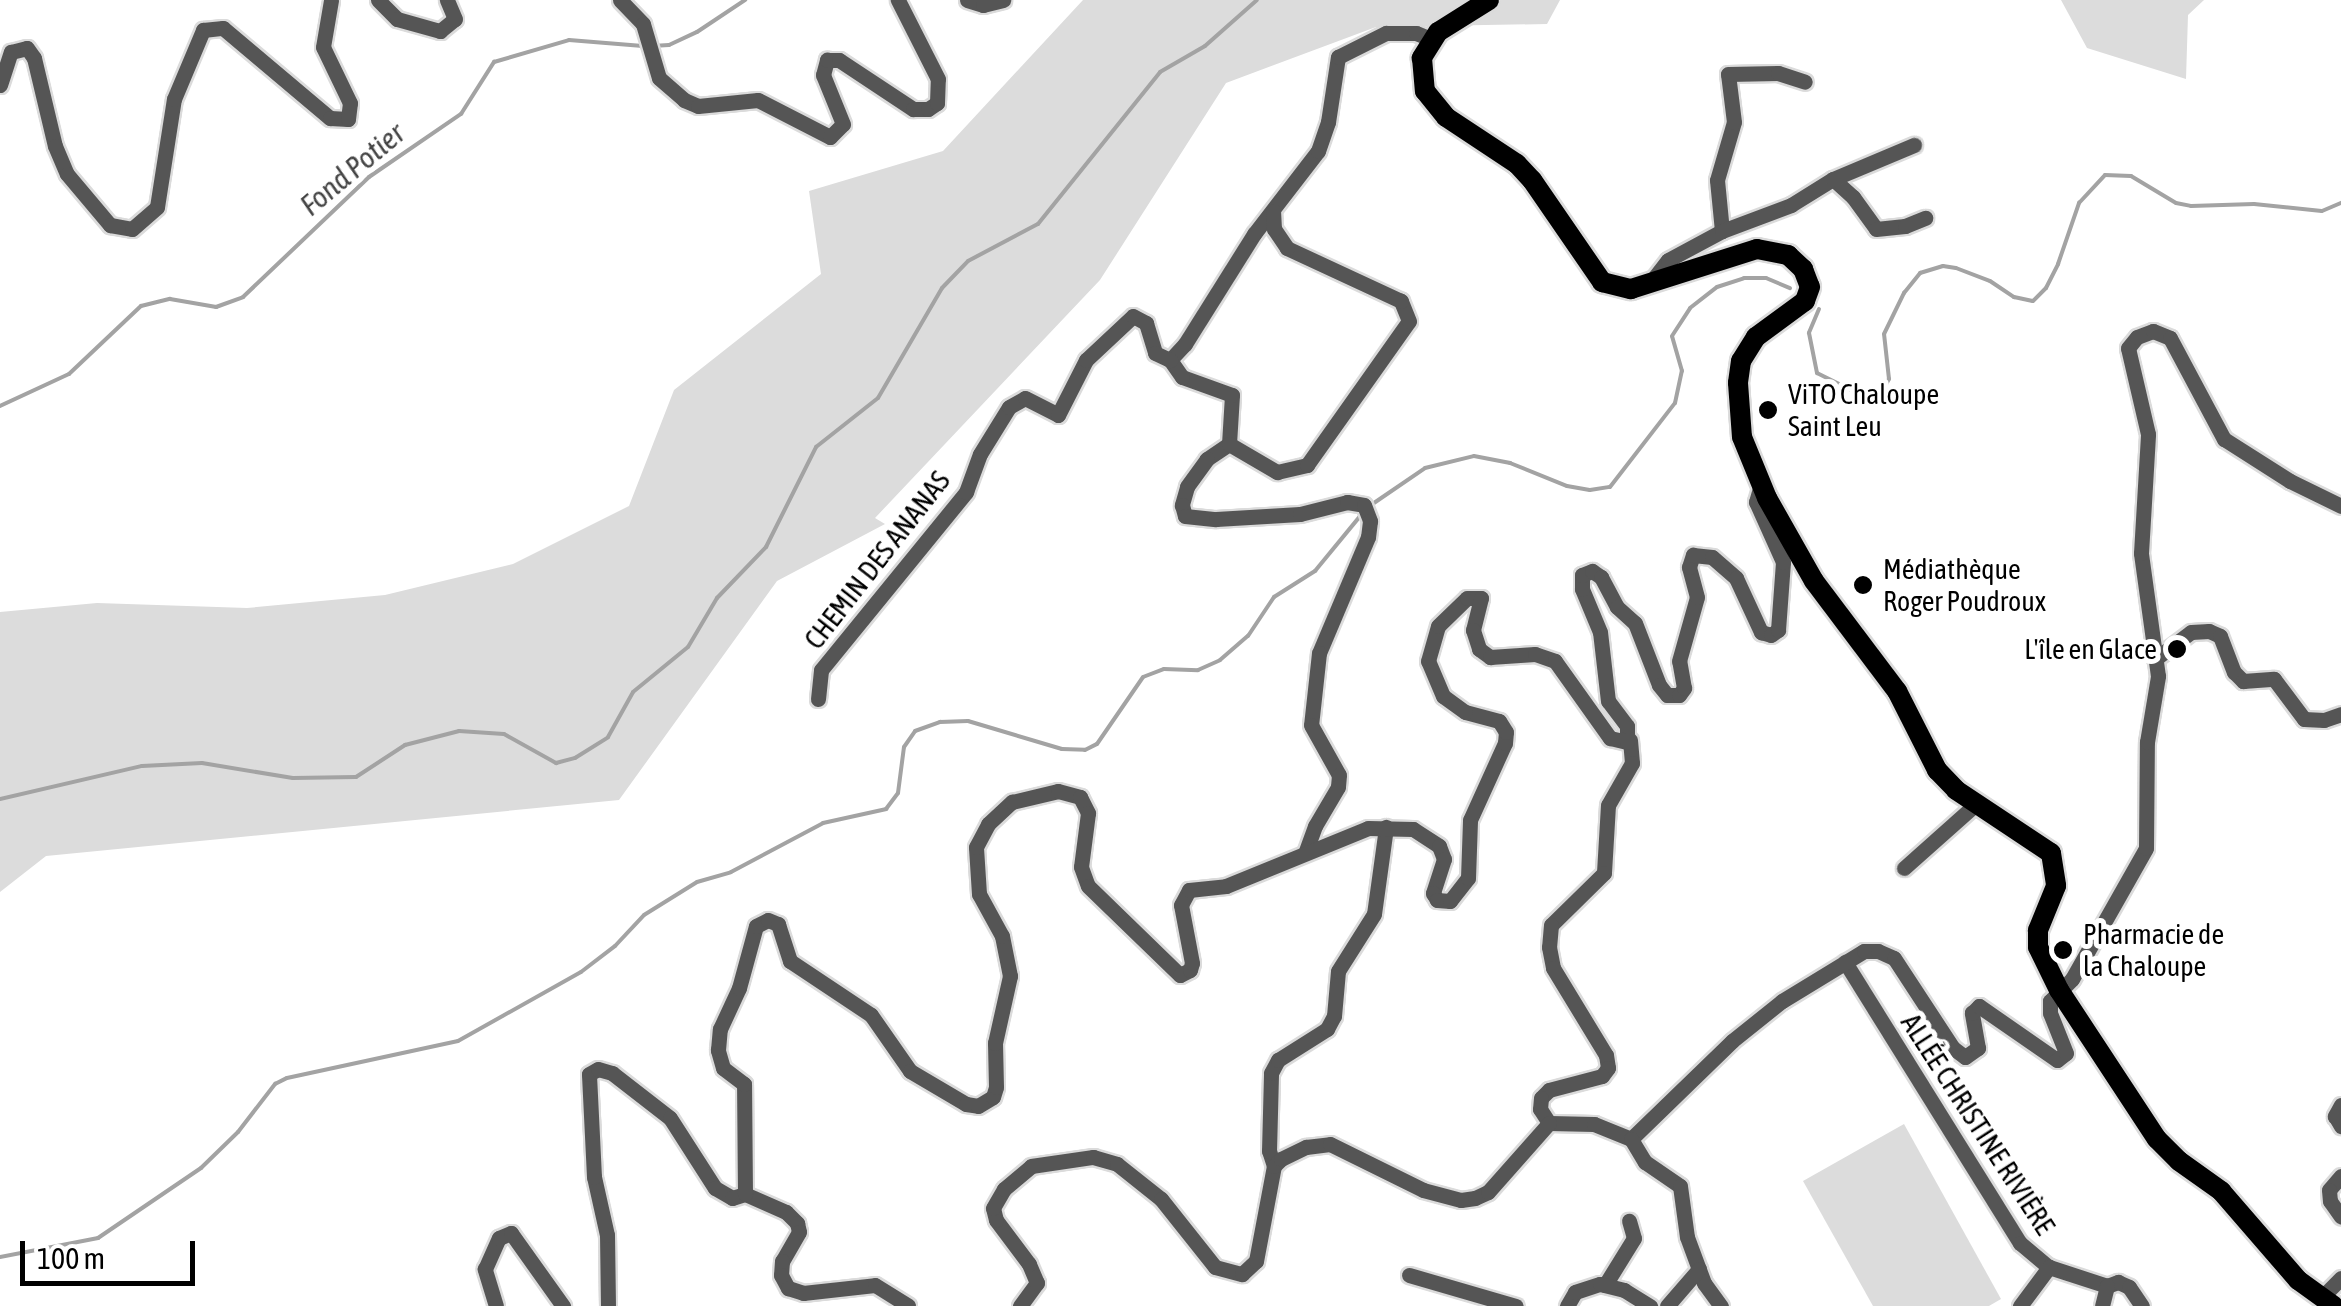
<!DOCTYPE html>
<meta charset="utf-8">
<style>
body{margin:0}
#map{position:relative;width:2341px;height:1306px;overflow:hidden;background:#fff;font-family:"Asap Condensed",sans-serif}
div>[style]{position:absolute}
.green>*{inset:0;background:#dcdcdc}
.stream>*{height:4px;margin:-2px;padding:0 2px;transform-origin:2px;border-radius:2px;background:#a3a3a3}
.roads{filter:drop-shadow(2px 0 #dbdbdb) drop-shadow(-2px 0 #dbdbdb) drop-shadow(0 2px #dbdbdb) drop-shadow(0 -2px #dbdbdb)}
.minor>*{height:15px;margin:-7.5px;padding:0 7.5px;transform-origin:7.5px;border-radius:7.5px;background:#555}
.major>*{height:20px;margin:-10px;padding:0 10px;transform-origin:10px;border-radius:10px;background:#000}
.dots>*{width:28px;height:28px;translate:-50% -50%;box-sizing:border-box;border:5px solid #fff;border-radius:50%}
span{translate:-50% -50%;white-space:nowrap;text-align:center;line-height:1.15;-webkit-text-stroke:10px #fff;paint-order:stroke}
.poi-label{font-size:28px;color:#000}
.left{translate:0 -50%;text-align:left}
.right{translate:-100% -50%;text-align:right}
.street-label{font-size:28px;color:#000}
.water-label{font-size:30px;color:#444;font-style:italic}
.scale{position:absolute;left:20px;top:1241px;width:175px;height:45px;box-sizing:border-box;border:5px solid #000;border-top:0;padding-left:12px;font-size:30px;line-height:35px;white-space:nowrap;color:#000;-webkit-text-stroke:8px #fff;paint-order:stroke}
</style>
<div id="map">
<div class="green">
<i style="clip-path:polygon(1083px 0,1560px 0,1547px 24px,1376px 27px,1226px 83px,1100px 280px,875px 518px,885px 524px,777px 581px,619px 800px,46px 856px,0 892px,0 612px,97px 603px,247px 608px,385px 595px,513px 564px,629px 506px,674px 390px,821px 274px,809px 191px,943px 151px)"></i>
<i style="clip-path:polygon(2061px 0,2204px 0,2188px 15px,2186px 79px,2087px 48px)"></i>
<i style="clip-path:polygon(1904px 1124px,2001px 1299px,1989px 1306px,1873px 1306px,1803px 1181px)"></i>
</div>
<div class="stream">
<i style="left:652px;top:46px;width:17px;rotate:-3deg"></i>
<i style="left:669px;top:45px;width:31px;rotate:-25deg"></i>
<i style="left:697px;top:32px;width:58px;rotate:-33.7deg"></i>
<i style="left:1819px;top:309px;width:26px;rotate:113deg"></i>
<i style="left:1809px;top:333px;width:41px;rotate:78.7deg"></i>
<i style="left:1817px;top:373px;width:40px;rotate:26.6deg"></i>
<i style="left:1853px;top:391px;width:29px;rotate:2deg"></i>
<i style="left:1882px;top:392px;width:15px;rotate:-62deg"></i>
<i style="left:1889px;top:379px;width:45px;rotate:-96.3deg"></i>
<i style="left:1884px;top:334px;width:46px;rotate:-64deg"></i>
<i style="left:1904px;top:293px;width:26px;rotate:-51deg"></i>
<i style="left:1920px;top:273px;width:24px;rotate:-17deg"></i>
<i style="left:1943px;top:266px;width:13px;rotate:9deg"></i>
<i style="left:1956px;top:268px;width:36px;rotate:21deg"></i>
<i style="left:1990px;top:281px;width:29px;rotate:34deg"></i>
<i style="left:2014px;top:297px;width:19px;rotate:12deg"></i>
<i style="left:2033px;top:301px;width:18px;rotate:-45deg"></i>
<i style="left:2046px;top:288px;width:27px;rotate:-63deg"></i>
<i style="left:2058px;top:264px;width:65px;rotate:-71deg"></i>
<i style="left:2079px;top:203px;width:38px;rotate:-47deg"></i>
<i style="left:2105px;top:175px;width:26px;rotate:2deg"></i>
<i style="left:2131px;top:176px;width:52px;rotate:31deg"></i>
<i style="left:2176px;top:203px;width:15px;rotate:11deg"></i>
<i style="left:2191px;top:206px;width:63px;rotate:-1.8deg"></i>
<i style="left:2254px;top:204px;width:68px;rotate:5.9deg"></i>
<i style="left:2322px;top:211px;width:21px;rotate:-23deg"></i>
<i style="left:0;top:406px;width:76px;rotate:-24.9deg"></i>
<i style="left:69px;top:374px;width:99px;rotate:-43.4deg"></i>
<i style="left:141px;top:306px;width:30px;rotate:-14deg"></i>
<i style="left:170px;top:299px;width:47px;rotate:9.9deg"></i>
<i style="left:216px;top:307px;width:29px;rotate:-20deg"></i>
<i style="left:243px;top:297px;width:174px;rotate:-43.6deg"></i>
<i style="left:369px;top:177px;width:112px;rotate:-34.4deg"></i>
<i style="left:461px;top:114px;width:62px;rotate:-57.6deg"></i>
<i style="left:494px;top:62px;width:78px;rotate:-16.3deg"></i>
<i style="left:569px;top:40px;width:74px;rotate:4.6deg"></i>
<i style="left:1371px;top:505px;width:65px;rotate:-34.4deg"></i>
<i style="left:1425px;top:468px;width:50px;rotate:-13.8deg"></i>
<i style="left:1474px;top:456px;width:37px;rotate:11deg"></i>
<i style="left:1510px;top:463px;width:61px;rotate:22deg"></i>
<i style="left:1567px;top:486px;width:23px;rotate:10deg"></i>
<i style="left:1590px;top:490px;width:20px;rotate:-9deg"></i>
<i style="left:1610px;top:487px;width:106px;rotate:-52.3deg"></i>
<i style="left:1675px;top:403px;width:33px;rotate:-78deg"></i>
<i style="left:1682px;top:371px;width:36px;rotate:-106deg"></i>
<i style="left:1672px;top:336px;width:33px;rotate:-57deg"></i>
<i style="left:1690px;top:308px;width:34px;rotate:-38deg"></i>
<i style="left:1717px;top:287px;width:28px;rotate:-18deg"></i>
<i style="left:1744px;top:278px;width:22px"></i>
<i style="left:1766px;top:278px;width:26px;rotate:23deg"></i>
<i style="left:0;top:799px;width:146px;rotate:-13.1deg"></i>
<i style="left:142px;top:766px;width:60px;rotate:-2.9deg"></i>
<i style="left:202px;top:763px;width:92px;rotate:9.4deg"></i>
<i style="left:293px;top:778px;width:63px;rotate:-0.9deg"></i>
<i style="left:356px;top:777px;width:59px;rotate:-33.1deg"></i>
<i style="left:405px;top:745px;width:56px;rotate:-14.5deg"></i>
<i style="left:459px;top:731px;width:45px;rotate:3.8deg"></i>
<i style="left:504px;top:734px;width:60px;rotate:29.1deg"></i>
<i style="left:556px;top:763px;width:20px;rotate:-15deg"></i>
<i style="left:575px;top:758px;width:39px;rotate:-32deg"></i>
<i style="left:608px;top:737px;width:51px;rotate:-60.9deg"></i>
<i style="left:633px;top:692px;width:71px;rotate:-39.3deg"></i>
<i style="left:688px;top:647px;width:57px;rotate:-59.4deg"></i>
<i style="left:717px;top:598px;width:71px;rotate:-46.1deg"></i>
<i style="left:766px;top:547px;width:112px;rotate:-63.4deg"></i>
<i style="left:816px;top:447px;width:79px;rotate:-38.3deg"></i>
<i style="left:878px;top:398px;width:127px;rotate:-59.8deg"></i>
<i style="left:942px;top:288px;width:37px;rotate:-46deg"></i>
<i style="left:968px;top:261px;width:79px;rotate:-27.9deg"></i>
<i style="left:1038px;top:224px;width:195px;rotate:-51.2deg"></i>
<i style="left:1160px;top:72px;width:52px;rotate:-30deg"></i>
<i style="left:1205px;top:46px;width:69px;rotate:-41.5deg"></i>
<i style="left:0;top:1257px;width:100px;rotate:-11deg"></i>
<i style="left:98px;top:1238px;width:125px;rotate:-34.2deg"></i>
<i style="left:201px;top:1168px;width:52px;rotate:-44.2deg"></i>
<i style="left:238px;top:1132px;width:61px;rotate:-52.4deg"></i>
<i style="left:275px;top:1084px;width:13px;rotate:-27deg"></i>
<i style="left:287px;top:1078px;width:175px;rotate:-12.2deg"></i>
<i style="left:458px;top:1041px;width:141px;rotate:-29.3deg"></i>
<i style="left:581px;top:972px;width:43px;rotate:-37.4deg"></i>
<i style="left:615px;top:946px;width:42px;rotate:-46.9deg"></i>
<i style="left:644px;top:915px;width:62px;rotate:-31.9deg"></i>
<i style="left:697px;top:882px;width:35px;rotate:-16deg"></i>
<i style="left:731px;top:872px;width:104px;rotate:-28deg"></i>
<i style="left:823px;top:823px;width:65px;rotate:-12.5deg"></i>
<i style="left:886px;top:809px;width:20px;rotate:-53deg"></i>
<i style="left:898px;top:793px;width:46px;rotate:-82.6deg"></i>
<i style="left:904px;top:747px;width:19px;rotate:-55deg"></i>
<i style="left:915px;top:731px;width:27px;rotate:-20deg"></i>
<i style="left:940px;top:722px;width:28px;rotate:-2deg"></i>
<i style="left:968px;top:721px;width:98px;rotate:16.6deg"></i>
<i style="left:1062px;top:749px;width:23px;rotate:2deg"></i>
<i style="left:1085px;top:750px;width:13px;rotate:-27deg"></i>
<i style="left:1097px;top:744px;width:81px;rotate:-55.5deg"></i>
<i style="left:1143px;top:677px;width:22px;rotate:-21deg"></i>
<i style="left:1164px;top:669px;width:34px;rotate:2deg"></i>
<i style="left:1198px;top:670px;width:24px;rotate:-24deg"></i>
<i style="left:1220px;top:660px;width:37px;rotate:-41deg"></i>
<i style="left:1248px;top:636px;width:47px;rotate:-56.3deg"></i>
<i style="left:1274px;top:597px;width:49px;rotate:-32.4deg"></i>
<i style="left:1315px;top:571px;width:72px;rotate:-50.6deg"></i>
</div>
<div class="roads">
<div class="minor">
<i style="left:378px;top:0;width:27px;rotate:45deg"></i>
<i style="left:397px;top:19px;width:45px;rotate:15.6deg"></i>
<i style="left:440px;top:31px;width:19px;rotate:-39deg"></i>
<i style="left:455px;top:19px;width:21px;rotate:-113deg"></i>
<i style="left:620px;top:0;width:33px;rotate:46deg"></i>
<i style="left:643px;top:24px;width:56px;rotate:73.5deg"></i>
<i style="left:659px;top:78px;width:33px;rotate:41deg"></i>
<i style="left:684px;top:100px;width:15px;rotate:23deg"></i>
<i style="left:698px;top:106px;width:60px;rotate:-5.7deg"></i>
<i style="left:758px;top:100px;width:81px;rotate:27.2deg"></i>
<i style="left:830px;top:137px;width:18px;rotate:-45deg"></i>
<i style="left:843px;top:124px;width:53px;rotate:-112.2deg"></i>
<i style="left:823px;top:75px;width:16px;rotate:-75deg"></i>
<i style="left:827px;top:60px;width:12px"></i>
<i style="left:839px;top:60px;width:89px;rotate:33.5deg"></i>
<i style="left:913px;top:109px;width:15px"></i>
<i style="left:928px;top:109px;width:11px;rotate:-34deg"></i>
<i style="left:937px;top:103px;width:24px;rotate:-88deg"></i>
<i style="left:938px;top:79px;width:89px;rotate:-116.9deg"></i>
<i style="left:967px;top:0;width:17px;rotate:17deg"></i>
<i style="left:983px;top:5px;width:21px;rotate:-14deg"></i>
<i style="left:0;top:85px;width:35px;rotate:-72deg"></i>
<i style="left:11px;top:52px;width:16px;rotate:-14deg"></i>
<i style="left:27px;top:48px;width:12px;rotate:55deg"></i>
<i style="left:34px;top:58px;width:90px;rotate:76.6deg"></i>
<i style="left:55px;top:146px;width:30px;rotate:67deg"></i>
<i style="left:67px;top:174px;width:67px;rotate:49.9deg"></i>
<i style="left:110px;top:225px;width:22px;rotate:10deg"></i>
<i style="left:132px;top:229px;width:33px;rotate:-41deg"></i>
<i style="left:157px;top:207px;width:109px;rotate:-81.1deg"></i>
<i style="left:174px;top:99px;width:75px;rotate:-67.2deg"></i>
<i style="left:203px;top:30px;width:20px;rotate:-6deg"></i>
<i style="left:223px;top:28px;width:140px;rotate:40.1deg"></i>
<i style="left:330px;top:118px;width:18px;rotate:3deg"></i>
<i style="left:348px;top:119px;width:16px;rotate:-83deg"></i>
<i style="left:350px;top:103px;width:62px;rotate:-115.7deg"></i>
<i style="left:323px;top:47px;width:48px;rotate:-80.3deg"></i>
<i style="left:1833px;top:179px;width:27px;rotate:42deg"></i>
<i style="left:1853px;top:197px;width:39px;rotate:54deg"></i>
<i style="left:1876px;top:229px;width:29px;rotate:-6deg"></i>
<i style="left:1905px;top:226px;width:22px;rotate:-22deg"></i>
<i style="left:1722px;top:231px;width:51px;rotate:-95.6deg"></i>
<i style="left:1717px;top:180px;width:60px;rotate:-73.7deg"></i>
<i style="left:1734px;top:122px;width:48px;rotate:-97.1deg"></i>
<i style="left:1728px;top:74px;width:50px;rotate:-1.1deg"></i>
<i style="left:1778px;top:73px;width:28px;rotate:18deg"></i>
<i style="left:1650px;top:283px;width:29px;rotate:-52deg"></i>
<i style="left:1668px;top:260px;width:61px;rotate:-28.2deg"></i>
<i style="left:1722px;top:231px;width:74px;rotate:-20.6deg"></i>
<i style="left:1791px;top:205px;width:49px;rotate:-31.8deg"></i>
<i style="left:1833px;top:179px;width:88px;rotate:-22.8deg"></i>
<i style="left:1229px;top:444px;width:27px;rotate:146deg"></i>
<i style="left:1207px;top:459px;width:34px;rotate:126deg"></i>
<i style="left:1187px;top:487px;width:19px;rotate:106deg"></i>
<i style="left:1182px;top:505px;width:11px;rotate:75deg"></i>
<i style="left:1185px;top:516px;width:31px;rotate:6deg"></i>
<i style="left:1216px;top:519px;width:84px;rotate:-3.4deg"></i>
<i style="left:1300px;top:514px;width:49px;rotate:-14.3deg"></i>
<i style="left:1347px;top:502px;width:17px;rotate:10deg"></i>
<i style="left:1364px;top:505px;width:17px;rotate:69deg"></i>
<i style="left:1370px;top:521px;width:16px;rotate:97deg"></i>
<i style="left:1368px;top:537px;width:126px;rotate:112.9deg"></i>
<i style="left:1319px;top:653px;width:72px;rotate:96.3deg"></i>
<i style="left:1311px;top:725px;width:57px;rotate:60.8deg"></i>
<i style="left:1339px;top:775px;width:12px;rotate:95deg"></i>
<i style="left:1338px;top:787px;width:45px;rotate:120.5deg"></i>
<i style="left:1315px;top:826px;width:27px;rotate:110deg"></i>
<i style="left:1229px;top:444px;width:49px;rotate:-86.5deg"></i>
<i style="left:1232px;top:395px;width:53px;rotate:-160.2deg"></i>
<i style="left:1182px;top:377px;width:21px;rotate:-125deg"></i>
<i style="left:1170px;top:360px;width:22px;rotate:-47deg"></i>
<i style="left:1185px;top:344px;width:130px;rotate:-57.9deg"></i>
<i style="left:1254px;top:234px;width:105px;rotate:-52.4deg"></i>
<i style="left:1318px;top:151px;width:31px;rotate:-71deg"></i>
<i style="left:1328px;top:122px;width:66px;rotate:-81.3deg"></i>
<i style="left:1338px;top:57px;width:54px;rotate:-26.6deg"></i>
<i style="left:1386px;top:33px;width:30px"></i>
<i style="left:1416px;top:33px;width:18px;rotate:22deg"></i>
<i style="left:1229px;top:444px;width:56px;rotate:30.3deg"></i>
<i style="left:1277px;top:472px;width:31px;rotate:-13deg"></i>
<i style="left:1307px;top:465px;width:176px;rotate:-54.7deg"></i>
<i style="left:1409px;top:321px;width:22px;rotate:-112deg"></i>
<i style="left:1401px;top:301px;width:126px;rotate:-155.1deg"></i>
<i style="left:1287px;top:248px;width:23px;rotate:-124deg"></i>
<i style="left:1274px;top:229px;width:18px;rotate:-93deg"></i>
<i style="left:2155px;top:659px;width:45px;rotate:-36.9deg"></i>
<i style="left:2191px;top:632px;width:18px;rotate:-3deg"></i>
<i style="left:2209px;top:631px;width:12px;rotate:24deg"></i>
<i style="left:2220px;top:636px;width:39px;rotate:69deg"></i>
<i style="left:2234px;top:672px;width:13px;rotate:45deg"></i>
<i style="left:2243px;top:681px;width:31px;rotate:-4deg"></i>
<i style="left:2274px;top:679px;width:50px;rotate:53.1deg"></i>
<i style="left:2304px;top:719px;width:20px;rotate:3deg"></i>
<i style="left:2324px;top:720px;width:18px;rotate:-19deg"></i>
<i style="left:818px;top:699px;width:29px;rotate:-84deg"></i>
<i style="left:821px;top:670px;width:230px;rotate:-50.8deg"></i>
<i style="left:966px;top:492px;width:40px;rotate:-69.8deg"></i>
<i style="left:980px;top:454px;width:55px;rotate:-58.3deg"></i>
<i style="left:1009px;top:407px;width:18px;rotate:-29deg"></i>
<i style="left:1025px;top:398px;width:37px;rotate:27deg"></i>
<i style="left:1058px;top:415px;width:62px;rotate:-63deg"></i>
<i style="left:1086px;top:360px;width:64px;rotate:-43.1deg"></i>
<i style="left:1133px;top:316px;width:15px;rotate:28deg"></i>
<i style="left:1146px;top:323px;width:31px;rotate:73deg"></i>
<i style="left:1155px;top:353px;width:17px;rotate:25deg"></i>
<i style="left:1630px;top:740px;width:23px;rotate:85deg"></i>
<i style="left:1632px;top:763px;width:48px;rotate:119.7deg"></i>
<i style="left:1608px;top:805px;width:68px;rotate:93.4deg"></i>
<i style="left:1604px;top:873px;width:74px;rotate:135.5deg"></i>
<i style="left:1551px;top:925px;width:22px;rotate:95deg"></i>
<i style="left:1549px;top:947px;width:21px;rotate:79deg"></i>
<i style="left:1553px;top:968px;width:102px;rotate:58.7deg"></i>
<i style="left:1606px;top:1055px;width:13px;rotate:81deg"></i>
<i style="left:1608px;top:1068px;width:10px;rotate:127deg"></i>
<i style="left:1602px;top:1076px;width:55px;rotate:165.2deg"></i>
<i style="left:1549px;top:1090px;width:11px;rotate:135deg"></i>
<i style="left:1541px;top:1098px;width:11px;rotate:95deg"></i>
<i style="left:1540px;top:1109px;width:17px;rotate:57deg"></i>
<i style="left:1549px;top:1123px;width:45px;rotate:1.3deg"></i>
<i style="left:1594px;top:1124px;width:40px;rotate:22deg"></i>
<i style="left:1904px;top:868px;width:98px;rotate:-41.7deg"></i>
<i style="left:1845px;top:962px;width:331px;rotate:58.1deg"></i>
<i style="left:2020px;top:1243px;width:38px;rotate:40deg"></i>
<i style="left:2049px;top:1267px;width:61px;rotate:18.1deg"></i>
<i style="left:2107px;top:1286px;width:12px;rotate:-20deg"></i>
<i style="left:2118px;top:1282px;width:12px;rotate:24deg"></i>
<i style="left:2129px;top:1287px;width:23px;rotate:56deg"></i>
<i style="left:2341px;top:1105px;width:13px;rotate:119deg"></i>
<i style="left:2335px;top:1116px;width:12px;rotate:59deg"></i>
<i style="left:1631px;top:1139px;width:141px;rotate:-44.1deg"></i>
<i style="left:1732px;top:1041px;width:64px;rotate:-38.7deg"></i>
<i style="left:1782px;top:1001px;width:96px;rotate:-31.4deg"></i>
<i style="left:1864px;top:951px;width:14px"></i>
<i style="left:1878px;top:951px;width:17px;rotate:24deg"></i>
<i style="left:1894px;top:958px;width:108px;rotate:56.8deg"></i>
<i style="left:1953px;top:1048px;width:15px;rotate:37deg"></i>
<i style="left:1965px;top:1057px;width:16px;rotate:-35deg"></i>
<i style="left:1978px;top:1048px;width:36px;rotate:-100deg"></i>
<i style="left:1972px;top:1013px;width:10px;rotate:-45deg"></i>
<i style="left:1979px;top:1006px;width:95px;rotate:34.7deg"></i>
<i style="left:2057px;top:1060px;width:11px;rotate:-38deg"></i>
<i style="left:2066px;top:1053px;width:43px;rotate:-111.8deg"></i>
<i style="left:2050px;top:1013px;width:12px;rotate:-90deg"></i>
<i style="left:2050px;top:1001px;width:31px;rotate:-45deg"></i>
<i style="left:2072px;top:979px;width:150px;rotate:-60.5deg"></i>
<i style="left:2146px;top:848px;width:106px;rotate:-89.5deg"></i>
<i style="left:2147px;top:742px;width:67px;rotate:-80.5deg"></i>
<i style="left:2158px;top:676px;width:124px;rotate:-97.9deg"></i>
<i style="left:2141px;top:553px;width:119px;rotate:-86.6deg"></i>
<i style="left:2148px;top:434px;width:88px;rotate:-103.1deg"></i>
<i style="left:2128px;top:348px;width:14px;rotate:-51deg"></i>
<i style="left:2137px;top:337px;width:17px;rotate:-21deg"></i>
<i style="left:2153px;top:331px;width:18px;rotate:22deg"></i>
<i style="left:2170px;top:338px;width:115px;rotate:61.9deg"></i>
<i style="left:2224px;top:439px;width:78px;rotate:32.5deg"></i>
<i style="left:2290px;top:481px;width:57px;rotate:26.1deg"></i>
<i style="left:1631px;top:1139px;width:27px;rotate:59deg"></i>
<i style="left:1645px;top:1162px;width:42px;rotate:34.4deg"></i>
<i style="left:1680px;top:1186px;width:51px;rotate:82.2deg"></i>
<i style="left:1687px;top:1237px;width:49px;rotate:69.7deg"></i>
<i style="left:1704px;top:1283px;width:29px;rotate:54deg"></i>
<i style="left:1274px;top:1166px;width:16px;rotate:-108deg"></i>
<i style="left:1269px;top:1151px;width:78px;rotate:-88.5deg"></i>
<i style="left:1271px;top:1073px;width:15px;rotate:-62deg"></i>
<i style="left:1278px;top:1060px;width:58px;rotate:-32.3deg"></i>
<i style="left:1327px;top:1029px;width:15px;rotate:-62deg"></i>
<i style="left:1334px;top:1016px;width:45px;rotate:-84.9deg"></i>
<i style="left:1338px;top:971px;width:67px;rotate:-57.7deg"></i>
<i style="left:1374px;top:914px;width:88px;rotate:-82.1deg"></i>
<i style="left:2341px;top:1176px;width:18px;rotate:131deg"></i>
<i style="left:2329px;top:1190px;width:11px;rotate:85deg"></i>
<i style="left:2330px;top:1201px;width:19px;rotate:55deg"></i>
<i style="left:745px;top:1194px;width:45px;rotate:23.7deg"></i>
<i style="left:786px;top:1212px;width:16px;rotate:45deg"></i>
<i style="left:797px;top:1223px;width:9px;rotate:77deg"></i>
<i style="left:799px;top:1232px;width:34px;rotate:120deg"></i>
<i style="left:782px;top:1261px;width:14px;rotate:94deg"></i>
<i style="left:781px;top:1275px;width:15px;rotate:62deg"></i>
<i style="left:788px;top:1288px;width:16px;rotate:18deg"></i>
<i style="left:803px;top:1293px;width:72px;rotate:-6.3deg"></i>
<i style="left:875px;top:1285px;width:39px;rotate:32deg"></i>
<i style="left:1409px;top:1275px;width:111px;rotate:16.2deg"></i>
<i style="left:1605px;top:1285px;width:55px;rotate:-58.3deg"></i>
<i style="left:1634px;top:1238px;width:18px;rotate:-106deg"></i>
<i style="left:2322px;top:1297px;width:27px;rotate:-45deg"></i>
<i style="left:496px;top:1306px;width:39px;rotate:-107deg"></i>
<i style="left:485px;top:1269px;width:34px;rotate:-66deg"></i>
<i style="left:499px;top:1238px;width:13px;rotate:-23deg"></i>
<i style="left:511px;top:1233px;width:90px;rotate:54.5deg"></i>
<i style="left:608px;top:1306px;width:71px;rotate:-90.8deg"></i>
<i style="left:607px;top:1235px;width:59px;rotate:-102.6deg"></i>
<i style="left:594px;top:1177px;width:103px;rotate:-92.8deg"></i>
<i style="left:589px;top:1074px;width:10px;rotate:-29deg"></i>
<i style="left:598px;top:1069px;width:15px;rotate:16deg"></i>
<i style="left:612px;top:1073px;width:73px;rotate:37.8deg"></i>
<i style="left:670px;top:1118px;width:83px;rotate:57.3deg"></i>
<i style="left:715px;top:1188px;width:20px;rotate:30deg"></i>
<i style="left:732px;top:1198px;width:14px;rotate:-17deg"></i>
<i style="left:745px;top:1194px;width:110px;rotate:-90.5deg"></i>
<i style="left:744px;top:1084px;width:26px;rotate:-143deg"></i>
<i style="left:723px;top:1068px;width:19px;rotate:-106deg"></i>
<i style="left:718px;top:1050px;width:21px;rotate:-85deg"></i>
<i style="left:720px;top:1029px;width:45px;rotate:-65.1deg"></i>
<i style="left:739px;top:988px;width:64px;rotate:-74.7deg"></i>
<i style="left:756px;top:926px;width:13px;rotate:-27deg"></i>
<i style="left:768px;top:920px;width:11px;rotate:22deg"></i>
<i style="left:778px;top:924px;width:39px;rotate:72deg"></i>
<i style="left:790px;top:961px;width:97px;rotate:33.7deg"></i>
<i style="left:871px;top:1015px;width:68px;rotate:55.1deg"></i>
<i style="left:910px;top:1071px;width:65px;rotate:30.5deg"></i>
<i style="left:966px;top:1104px;width:12px;rotate:9deg"></i>
<i style="left:978px;top:1106px;width:17px;rotate:-31deg"></i>
<i style="left:993px;top:1097px;width:10px;rotate:-73deg"></i>
<i style="left:996px;top:1087px;width:44px;rotate:-91.3deg"></i>
<i style="left:995px;top:1043px;width:69px;rotate:-77.4deg"></i>
<i style="left:1010px;top:976px;width:41px;rotate:-101.3deg"></i>
<i style="left:1002px;top:936px;width:48px;rotate:-118.7deg"></i>
<i style="left:979px;top:894px;width:47px;rotate:-93.7deg"></i>
<i style="left:976px;top:847px;width:26px;rotate:-62deg"></i>
<i style="left:988px;top:824px;width:33px;rotate:-43deg"></i>
<i style="left:1012px;top:802px;width:47px;rotate:-13.4deg"></i>
<i style="left:1058px;top:791px;width:23px;rotate:15deg"></i>
<i style="left:1080px;top:797px;width:18px;rotate:63deg"></i>
<i style="left:1088px;top:813px;width:54px;rotate:97.4deg"></i>
<i style="left:1081px;top:867px;width:20px;rotate:70deg"></i>
<i style="left:1088px;top:886px;width:128px;rotate:44.1deg"></i>
<i style="left:1180px;top:975px;width:11px;rotate:-27deg"></i>
<i style="left:1190px;top:970px;width:7px;rotate:-74deg"></i>
<i style="left:1192px;top:963px;width:59px;rotate:-100.7deg"></i>
<i style="left:1181px;top:905px;width:17px;rotate:-62deg"></i>
<i style="left:1189px;top:890px;width:37px;rotate:-6deg"></i>
<i style="left:1226px;top:886px;width:153px;rotate:-22.2deg"></i>
<i style="left:1368px;top:828px;width:45px;rotate:1.3deg"></i>
<i style="left:1413px;top:829px;width:31px;rotate:33deg"></i>
<i style="left:1439px;top:846px;width:14px;rotate:69deg"></i>
<i style="left:1444px;top:859px;width:36px;rotate:108deg"></i>
<i style="left:1433px;top:893px;width:8px;rotate:60deg"></i>
<i style="left:1437px;top:900px;width:13px;rotate:4deg"></i>
<i style="left:1450px;top:901px;width:29px;rotate:-52deg"></i>
<i style="left:1468px;top:878px;width:58px;rotate:-88deg"></i>
<i style="left:1470px;top:820px;width:85px;rotate:-65.6deg"></i>
<i style="left:1505px;top:743px;width:11px;rotate:-85deg"></i>
<i style="left:1506px;top:732px;width:13px;rotate:-122deg"></i>
<i style="left:1499px;top:721px;width:35px;rotate:-165deg"></i>
<i style="left:1465px;top:712px;width:27px;rotate:-144deg"></i>
<i style="left:1443px;top:696px;width:38px;rotate:-113deg"></i>
<i style="left:1428px;top:661px;width:36px;rotate:-74deg"></i>
<i style="left:1438px;top:626px;width:40px;rotate:-44deg"></i>
<i style="left:1467px;top:598px;width:14px"></i>
<i style="left:1481px;top:598px;width:33px;rotate:104deg"></i>
<i style="left:1473px;top:630px;width:20px;rotate:72deg"></i>
<i style="left:1479px;top:649px;width:14px;rotate:36deg"></i>
<i style="left:1490px;top:657px;width:45px;rotate:-3.8deg"></i>
<i style="left:1535px;top:654px;width:21px;rotate:19deg"></i>
<i style="left:1555px;top:661px;width:95px;rotate:54.5deg"></i>
<i style="left:1610px;top:738px;width:17px;rotate:13deg"></i>
<i style="left:1627px;top:742px;width:16px;rotate:-90deg"></i>
<i style="left:1627px;top:726px;width:31px;rotate:-127deg"></i>
<i style="left:1608px;top:701px;width:69px;rotate:-96.6deg"></i>
<i style="left:1600px;top:632px;width:47px;rotate:-112.7deg"></i>
<i style="left:1582px;top:589px;width:14px;rotate:-90deg"></i>
<i style="left:1582px;top:575px;width:11px;rotate:-22deg"></i>
<i style="left:1592px;top:571px;width:11px;rotate:34deg"></i>
<i style="left:1601px;top:577px;width:34px;rotate:62deg"></i>
<i style="left:1617px;top:607px;width:24px;rotate:42deg"></i>
<i style="left:1635px;top:623px;width:66px;rotate:68.8deg"></i>
<i style="left:1659px;top:685px;width:13px;rotate:51deg"></i>
<i style="left:1667px;top:695px;width:12px"></i>
<i style="left:1679px;top:695px;width:9px;rotate:-54deg"></i>
<i style="left:1684px;top:688px;width:27px;rotate:-100deg"></i>
<i style="left:1679px;top:661px;width:66px;rotate:-74.3deg"></i>
<i style="left:1697px;top:597px;width:31px;rotate:-105deg"></i>
<i style="left:1689px;top:567px;width:13px;rotate:-72deg"></i>
<i style="left:1693px;top:555px;width:19px;rotate:6deg"></i>
<i style="left:1712px;top:557px;width:32px;rotate:41deg"></i>
<i style="left:1736px;top:578px;width:60px;rotate:65.2deg"></i>
<i style="left:1761px;top:632px;width:10px;rotate:17deg"></i>
<i style="left:1771px;top:635px;width:9px;rotate:-36deg"></i>
<i style="left:1778px;top:630px;width:68px;rotate:-85.8deg"></i>
<i style="left:1783px;top:562px;width:66px;rotate:-114.2deg"></i>
<i style="left:1756px;top:502px;width:19px;rotate:-74deg"></i>
<i style="left:1020px;top:1306px;width:29px;rotate:-54deg"></i>
<i style="left:1037px;top:1283px;width:21px;rotate:-113deg"></i>
<i style="left:1029px;top:1264px;width:55px;rotate:-126.9deg"></i>
<i style="left:996px;top:1220px;width:12px;rotate:-104deg"></i>
<i style="left:993px;top:1208px;width:22px;rotate:-60deg"></i>
<i style="left:1004px;top:1189px;width:35px;rotate:-40deg"></i>
<i style="left:1031px;top:1166px;width:63px;rotate:-8.3deg"></i>
<i style="left:1093px;top:1157px;width:25px;rotate:16deg"></i>
<i style="left:1117px;top:1164px;width:56px;rotate:38.5deg"></i>
<i style="left:1161px;top:1199px;width:87px;rotate:51.5deg"></i>
<i style="left:1215px;top:1267px;width:28px;rotate:15deg"></i>
<i style="left:1242px;top:1274px;width:19px;rotate:-43deg"></i>
<i style="left:1256px;top:1261px;width:97px;rotate:-79.3deg"></i>
<i style="left:1274px;top:1166px;width:10px;rotate:-45deg"></i>
<i style="left:1281px;top:1159px;width:28px;rotate:-26deg"></i>
<i style="left:1306px;top:1147px;width:24px;rotate:-7deg"></i>
<i style="left:1330px;top:1144px;width:104px;rotate:26.3deg"></i>
<i style="left:1423px;top:1190px;width:39px;rotate:15deg"></i>
<i style="left:1461px;top:1200px;width:14px;rotate:-8deg"></i>
<i style="left:1475px;top:1198px;width:14px;rotate:-25deg"></i>
<i style="left:1488px;top:1192px;width:92px;rotate:-48.5deg"></i>
<i style="left:1567px;top:1306px;width:16px;rotate:-60deg"></i>
<i style="left:1575px;top:1292px;width:26px;rotate:-18deg"></i>
<i style="left:1600px;top:1284px;width:25px;rotate:14deg"></i>
<i style="left:1624px;top:1290px;width:31px;rotate:32deg"></i>
<i style="left:1667px;top:1306px;width:49px;rotate:-49.1deg"></i>
<i style="left:2020px;top:1306px;width:49px;rotate:-53.4deg"></i>
<i style="left:2102px;top:1306px;width:21px;rotate:-76deg"></i>
</div>
<div class="major">
<i style="left:1489px;top:0;width:60px;rotate:147.9deg"></i>
<i style="left:1438px;top:32px;width:31px;rotate:122deg"></i>
<i style="left:1422px;top:58px;width:33px;rotate:85deg"></i>
<i style="left:1425px;top:91px;width:33px;rotate:51deg"></i>
<i style="left:1446px;top:117px;width:85px;rotate:33.5deg"></i>
<i style="left:1517px;top:164px;width:22px;rotate:47deg"></i>
<i style="left:1532px;top:180px;width:124px;rotate:55.5deg"></i>
<i style="left:1602px;top:282px;width:30px;rotate:14deg"></i>
<i style="left:1631px;top:289px;width:132px;rotate:-17.6deg"></i>
<i style="left:1757px;top:249px;width:32px;rotate:11deg"></i>
<i style="left:1788px;top:255px;width:21px;rotate:43deg"></i>
<i style="left:1803px;top:269px;width:19px;rotate:69deg"></i>
<i style="left:1810px;top:287px;width:15px;rotate:110deg"></i>
<i style="left:1805px;top:301px;width:61px;rotate:143.7deg"></i>
<i style="left:1756px;top:337px;width:28px;rotate:122deg"></i>
<i style="left:1741px;top:361px;width:22px;rotate:98deg"></i>
<i style="left:1738px;top:383px;width:54px;rotate:85.8deg"></i>
<i style="left:1742px;top:437px;width:66px;rotate:67.7deg"></i>
<i style="left:1767px;top:498px;width:95px;rotate:60.5deg"></i>
<i style="left:1814px;top:581px;width:138px;rotate:53deg"></i>
<i style="left:1897px;top:691px;width:89px;rotate:63.1deg"></i>
<i style="left:1937px;top:770px;width:28px;rotate:46deg"></i>
<i style="left:1956px;top:790px;width:114px;rotate:33.6deg"></i>
<i style="left:2051px;top:853px;width:33px;rotate:81deg"></i>
<i style="left:2056px;top:886px;width:48px;rotate:112.2deg"></i>
<i style="left:2038px;top:930px;width:17px;rotate:90deg"></i>
<i style="left:2038px;top:947px;width:48px;rotate:64deg"></i>
<i style="left:2059px;top:990px;width:178px;rotate:56.7deg"></i>
<i style="left:2157px;top:1139px;width:31px;rotate:45deg"></i>
<i style="left:2179px;top:1161px;width:52px;rotate:35.5deg"></i>
<i style="left:2221px;top:1191px;width:118px;rotate:49.1deg"></i>
<i style="left:2298px;top:1280px;width:44px;rotate:35.8deg"></i>
</div>
</div>
<div class="dots">
<i style="left:1768px;top:410px;background:#000"></i>
<i style="left:1863px;top:585px;background:#000"></i>
<i style="left:2177px;top:649px;background:#000"></i>
<i style="left:2063px;top:950px;background:#000"></i>
</div>
<div class="poi-label">
<span class="left" style="left:1788px;top:410px">ViTO Chaloupe<br>Saint Leu</span>
<span class="left" style="left:1883px;top:585px">Médiathèque<br>Roger Poudroux</span>
<span class="right" style="left:2157px;top:649px">L'île en Glace</span>
<span class="left" style="left:2083px;top:950px">Pharmacie de<br>la Chaloupe</span>
</div>
<div class="street-label">
<span style="left:877px;top:560px;rotate:-52deg">CHEMIN DES ANANAS</span>
<span style="left:1978px;top:1124px;rotate:57deg">ALLÉE CHRISTINE RIVIÈRE</span>
</div>
<div class="water-label">
<span style="left:352px;top:169px;rotate:-40deg">Fond Potier</span>
</div>
<div class="scale">100 m</div>
</div>
